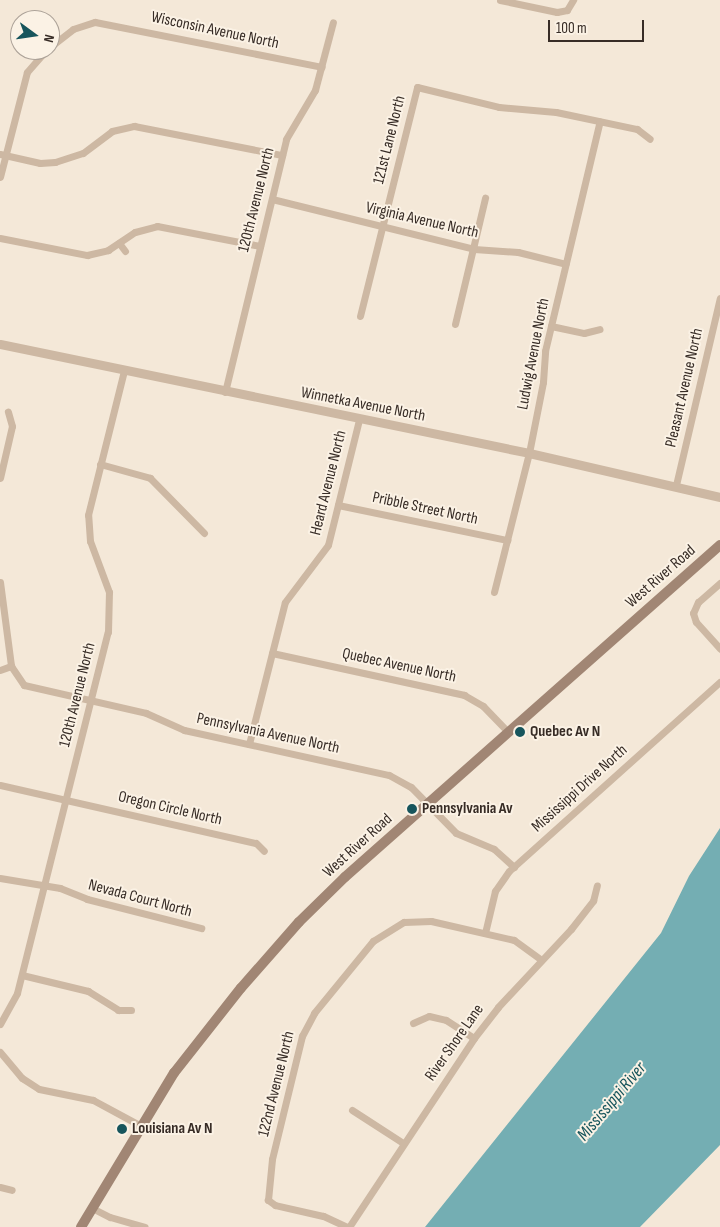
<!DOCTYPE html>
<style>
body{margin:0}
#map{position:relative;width:720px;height:1227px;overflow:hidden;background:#f4e8d8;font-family:"Sofia Sans Condensed",sans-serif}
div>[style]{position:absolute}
.water>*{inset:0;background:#74aeb3}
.minor>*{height:7px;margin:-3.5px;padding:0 3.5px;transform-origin:3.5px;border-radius:3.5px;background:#cdb8a3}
.tertiary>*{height:9px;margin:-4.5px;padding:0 4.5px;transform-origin:4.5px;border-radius:4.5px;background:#cdb8a3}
.secondary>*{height:10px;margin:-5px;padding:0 5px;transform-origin:5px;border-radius:5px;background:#a18674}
.dots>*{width:14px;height:14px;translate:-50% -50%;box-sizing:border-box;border:2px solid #fbf2e5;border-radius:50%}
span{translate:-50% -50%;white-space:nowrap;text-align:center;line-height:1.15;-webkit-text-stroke:4px #fbf2e5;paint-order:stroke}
.street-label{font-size:16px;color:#372c26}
.poi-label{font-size:16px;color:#372c26;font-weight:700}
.left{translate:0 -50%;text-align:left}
.water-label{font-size:18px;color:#17555c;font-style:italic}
.north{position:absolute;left:10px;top:10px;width:50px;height:50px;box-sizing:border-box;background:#fbf2e5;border:1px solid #ada399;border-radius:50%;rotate:104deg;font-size:14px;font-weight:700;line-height:20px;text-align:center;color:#372c26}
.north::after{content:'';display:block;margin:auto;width:18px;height:22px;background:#17555c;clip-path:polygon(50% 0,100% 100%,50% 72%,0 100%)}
.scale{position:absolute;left:548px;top:20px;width:96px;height:22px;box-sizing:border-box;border:2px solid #372c26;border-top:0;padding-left:6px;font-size:15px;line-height:18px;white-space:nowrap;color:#372c26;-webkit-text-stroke:4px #fbf2e5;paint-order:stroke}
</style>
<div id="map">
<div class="water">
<i style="clip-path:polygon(720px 828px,720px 1145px,640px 1227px,425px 1227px,661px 933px,689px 876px)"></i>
</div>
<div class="minor">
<i style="left:500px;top:0;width:58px;rotate:11.9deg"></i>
<i style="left:557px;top:12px;width:10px;rotate:-11deg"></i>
<i style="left:567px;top:10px;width:12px;rotate:-59deg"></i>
<i style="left:50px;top:47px;width:29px;rotate:-38deg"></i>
<i style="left:73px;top:29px;width:23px;rotate:-18deg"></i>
<i style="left:95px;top:22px;width:231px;rotate:11.2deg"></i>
<i style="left:0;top:154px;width:41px;rotate:12.7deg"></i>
<i style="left:40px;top:163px;width:15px;rotate:-4deg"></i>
<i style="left:55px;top:162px;width:29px;rotate:-18deg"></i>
<i style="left:83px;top:153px;width:36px;rotate:-37deg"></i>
<i style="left:112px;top:131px;width:23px;rotate:-13deg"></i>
<i style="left:134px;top:126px;width:151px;rotate:11.1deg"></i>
<i style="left:0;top:177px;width:108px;rotate:-75.6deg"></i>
<i style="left:27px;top:72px;width:29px;rotate:-49deg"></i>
<i style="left:272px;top:199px;width:208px;rotate:13.9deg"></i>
<i style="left:474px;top:249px;width:44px;rotate:3.9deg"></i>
<i style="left:518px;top:252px;width:49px;rotate:14deg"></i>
<i style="left:0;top:238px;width:89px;rotate:11.1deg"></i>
<i style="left:87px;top:255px;width:22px;rotate:-13deg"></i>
<i style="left:108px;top:250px;width:32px;rotate:-34deg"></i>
<i style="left:135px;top:232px;width:23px;rotate:-15deg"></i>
<i style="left:157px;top:226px;width:105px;rotate:11deg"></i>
<i style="left:119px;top:243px;width:10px;rotate:53deg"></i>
<i style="left:360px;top:316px;width:236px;rotate:-76deg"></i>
<i style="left:417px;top:87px;width:84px;rotate:13.7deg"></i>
<i style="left:499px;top:107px;width:57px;rotate:5deg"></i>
<i style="left:556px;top:112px;width:83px;rotate:11.9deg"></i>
<i style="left:637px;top:129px;width:16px;rotate:38deg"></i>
<i style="left:455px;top:324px;width:130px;rotate:-76.6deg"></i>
<i style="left:551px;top:326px;width:34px;rotate:12deg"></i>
<i style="left:584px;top:333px;width:16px;rotate:-14deg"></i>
<i style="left:225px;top:392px;width:260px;rotate:-76.4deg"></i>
<i style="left:286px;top:139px;width:57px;rotate:-59.4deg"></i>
<i style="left:315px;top:90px;width:70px;rotate:-75.2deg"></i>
<i style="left:100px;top:464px;width:52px;rotate:15.6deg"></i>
<i style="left:150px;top:478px;width:77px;rotate:45.5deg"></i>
<i style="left:0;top:478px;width:53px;rotate:-77deg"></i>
<i style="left:12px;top:426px;width:15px;rotate:-106deg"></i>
<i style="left:676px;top:485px;width:192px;rotate:-76.8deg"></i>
<i style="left:338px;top:505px;width:173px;rotate:11.7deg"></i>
<i style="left:0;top:582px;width:85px;rotate:82.5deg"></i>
<i style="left:11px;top:666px;width:23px;rotate:56deg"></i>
<i style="left:24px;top:685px;width:125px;rotate:12.9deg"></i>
<i style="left:146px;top:713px;width:42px;rotate:24.1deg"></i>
<i style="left:184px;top:730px;width:210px;rotate:12.4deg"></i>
<i style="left:389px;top:775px;width:25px;rotate:29deg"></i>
<i style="left:411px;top:787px;width:64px;rotate:45.6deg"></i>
<i style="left:456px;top:833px;width:41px;rotate:22.8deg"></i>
<i style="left:494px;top:849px;width:27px;rotate:42deg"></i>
<i style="left:720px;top:583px;width:29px;rotate:139deg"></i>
<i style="left:698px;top:602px;width:12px;rotate:114deg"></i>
<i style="left:693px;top:613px;width:9px;rotate:72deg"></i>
<i style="left:696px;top:622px;width:36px;rotate:48deg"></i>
<i style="left:494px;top:592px;width:143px;rotate:-75.9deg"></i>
<i style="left:529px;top:453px;width:72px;rotate:-78.8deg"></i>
<i style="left:543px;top:382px;width:31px;rotate:-86deg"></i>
<i style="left:545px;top:351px;width:236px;rotate:-76.6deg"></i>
<i style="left:272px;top:653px;width:197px;rotate:12.3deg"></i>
<i style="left:464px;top:695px;width:22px;rotate:30deg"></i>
<i style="left:483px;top:706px;width:36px;rotate:46deg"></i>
<i style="left:0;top:670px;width:12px;rotate:-20deg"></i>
<i style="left:249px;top:744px;width:146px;rotate:-75.8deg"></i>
<i style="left:285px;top:602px;width:71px;rotate:-53deg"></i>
<i style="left:328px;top:545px;width:129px;rotate:-76.1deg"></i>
<i style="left:0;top:785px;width:262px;rotate:12.8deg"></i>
<i style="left:256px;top:843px;width:11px;rotate:45deg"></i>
<i style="left:0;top:878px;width:61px;rotate:9.5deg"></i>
<i style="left:60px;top:888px;width:29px;rotate:22deg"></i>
<i style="left:87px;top:899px;width:118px;rotate:14.3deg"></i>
<i style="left:485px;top:933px;width:43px;rotate:-76.6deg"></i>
<i style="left:495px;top:891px;width:24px;rotate:-55deg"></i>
<i style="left:509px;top:871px;width:283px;rotate:-41.9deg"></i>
<i style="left:22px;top:975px;width:68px;rotate:13.6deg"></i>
<i style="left:88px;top:991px;width:36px;rotate:32deg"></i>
<i style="left:118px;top:1010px;width:13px"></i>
<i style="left:413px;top:1023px;width:17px;rotate:-24deg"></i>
<i style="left:429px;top:1016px;width:17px;rotate:13deg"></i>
<i style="left:446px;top:1020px;width:33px;rotate:33deg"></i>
<i style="left:0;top:1024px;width:35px;rotate:-61deg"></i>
<i style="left:17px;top:993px;width:372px;rotate:-75.9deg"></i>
<i style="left:108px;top:632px;width:40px;rotate:-88.6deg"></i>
<i style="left:109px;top:592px;width:54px;rotate:-110.4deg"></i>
<i style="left:90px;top:541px;width:26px;rotate:-94deg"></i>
<i style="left:88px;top:515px;width:148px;rotate:-76deg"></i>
<i style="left:0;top:1052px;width:34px;rotate:50deg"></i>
<i style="left:22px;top:1078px;width:20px;rotate:33deg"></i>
<i style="left:39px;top:1089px;width:55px;rotate:11.5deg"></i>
<i style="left:93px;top:1100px;width:55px;rotate:28.4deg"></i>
<i style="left:352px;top:1110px;width:61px;rotate:32.9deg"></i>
<i style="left:0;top:1187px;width:12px;rotate:14deg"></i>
<i style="left:92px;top:1208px;width:20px;rotate:27deg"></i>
<i style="left:110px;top:1217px;width:36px;rotate:16deg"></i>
<i style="left:347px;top:1227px;width:26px;rotate:-155deg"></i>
<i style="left:323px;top:1216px;width:49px;rotate:-167.1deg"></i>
<i style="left:275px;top:1205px;width:9px;rotate:-144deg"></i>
<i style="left:268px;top:1200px;width:41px;rotate:-84.4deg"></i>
<i style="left:272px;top:1159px;width:127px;rotate:-76.3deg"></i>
<i style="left:302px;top:1036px;width:26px;rotate:-62deg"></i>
<i style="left:314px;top:1013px;width:93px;rotate:-50.7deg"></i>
<i style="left:373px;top:941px;width:36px;rotate:-32deg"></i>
<i style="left:404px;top:922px;width:27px;rotate:-2deg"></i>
<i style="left:431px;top:921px;width:85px;rotate:12.9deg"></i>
<i style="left:514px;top:940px;width:34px;rotate:36deg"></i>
<i style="left:349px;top:1227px;width:227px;rotate:-56.5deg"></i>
<i style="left:474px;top:1038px;width:39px;rotate:-52deg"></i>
<i style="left:498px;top:1007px;width:107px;rotate:-46.9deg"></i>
<i style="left:571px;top:929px;width:36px;rotate:-52deg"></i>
<i style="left:593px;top:901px;width:16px;rotate:-76deg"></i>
</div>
<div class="tertiary">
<i style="left:0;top:344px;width:540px;rotate:11.64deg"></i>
<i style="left:529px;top:453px;width:196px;rotate:13deg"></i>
</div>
<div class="secondary">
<i style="left:81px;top:1227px;width:180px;rotate:-58.9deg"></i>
<i style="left:174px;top:1073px;width:108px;rotate:-51.8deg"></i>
<i style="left:241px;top:988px;width:88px;rotate:-48.7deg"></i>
<i style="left:299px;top:922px;width:64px;rotate:-44.4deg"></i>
<i style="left:345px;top:877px;width:501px;rotate:-41.52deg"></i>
</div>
<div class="dots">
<i style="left:520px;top:732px;background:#17555c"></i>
<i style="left:412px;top:809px;background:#17555c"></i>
<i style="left:122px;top:1129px;background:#17555c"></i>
</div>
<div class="street-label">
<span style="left:215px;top:31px;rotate:12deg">Wisconsin Avenue North</span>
<span style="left:390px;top:140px;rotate:-76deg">121st Lane North</span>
<span style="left:257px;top:200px;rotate:-76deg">120th Avenue North</span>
<span style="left:422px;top:221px;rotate:13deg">Virginia Avenue North</span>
<span style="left:534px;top:354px;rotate:-79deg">Ludwig Avenue North</span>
<span style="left:685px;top:388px;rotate:-77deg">Pleasant Avenue North</span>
<span style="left:363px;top:405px;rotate:11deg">Winnetka Avenue North</span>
<span style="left:329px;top:483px;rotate:-76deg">Heard Avenue North</span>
<span style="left:425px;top:509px;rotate:12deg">Pribble Street North</span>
<span style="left:661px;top:577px;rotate:-41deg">West River Road</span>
<span style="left:399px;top:666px;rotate:12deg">Quebec Avenue North</span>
<span style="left:78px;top:695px;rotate:-76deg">120th Avenue North</span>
<span style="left:268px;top:734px;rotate:12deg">Pennsylvania Avenue North</span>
<span style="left:580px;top:789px;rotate:-42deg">Mississippi Drive North</span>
<span style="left:170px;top:809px;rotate:13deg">Oregon Circle North</span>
<span style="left:358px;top:846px;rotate:-42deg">West River Road</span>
<span style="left:140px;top:899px;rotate:15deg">Nevada Court North</span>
<span style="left:455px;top:1043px;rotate:-55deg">River Shore Lane</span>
<span style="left:277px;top:1084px;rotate:-76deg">122nd Avenue North</span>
</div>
<div class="poi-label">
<span class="left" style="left:530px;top:732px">Quebec Av N</span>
<span class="left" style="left:422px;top:809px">Pennsylvania Av</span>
<span class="left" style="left:132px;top:1129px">Louisiana Av N</span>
</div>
<div class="water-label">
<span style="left:612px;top:1102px;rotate:-50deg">Mississippi River</span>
</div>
<div class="north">N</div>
<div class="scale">100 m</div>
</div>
